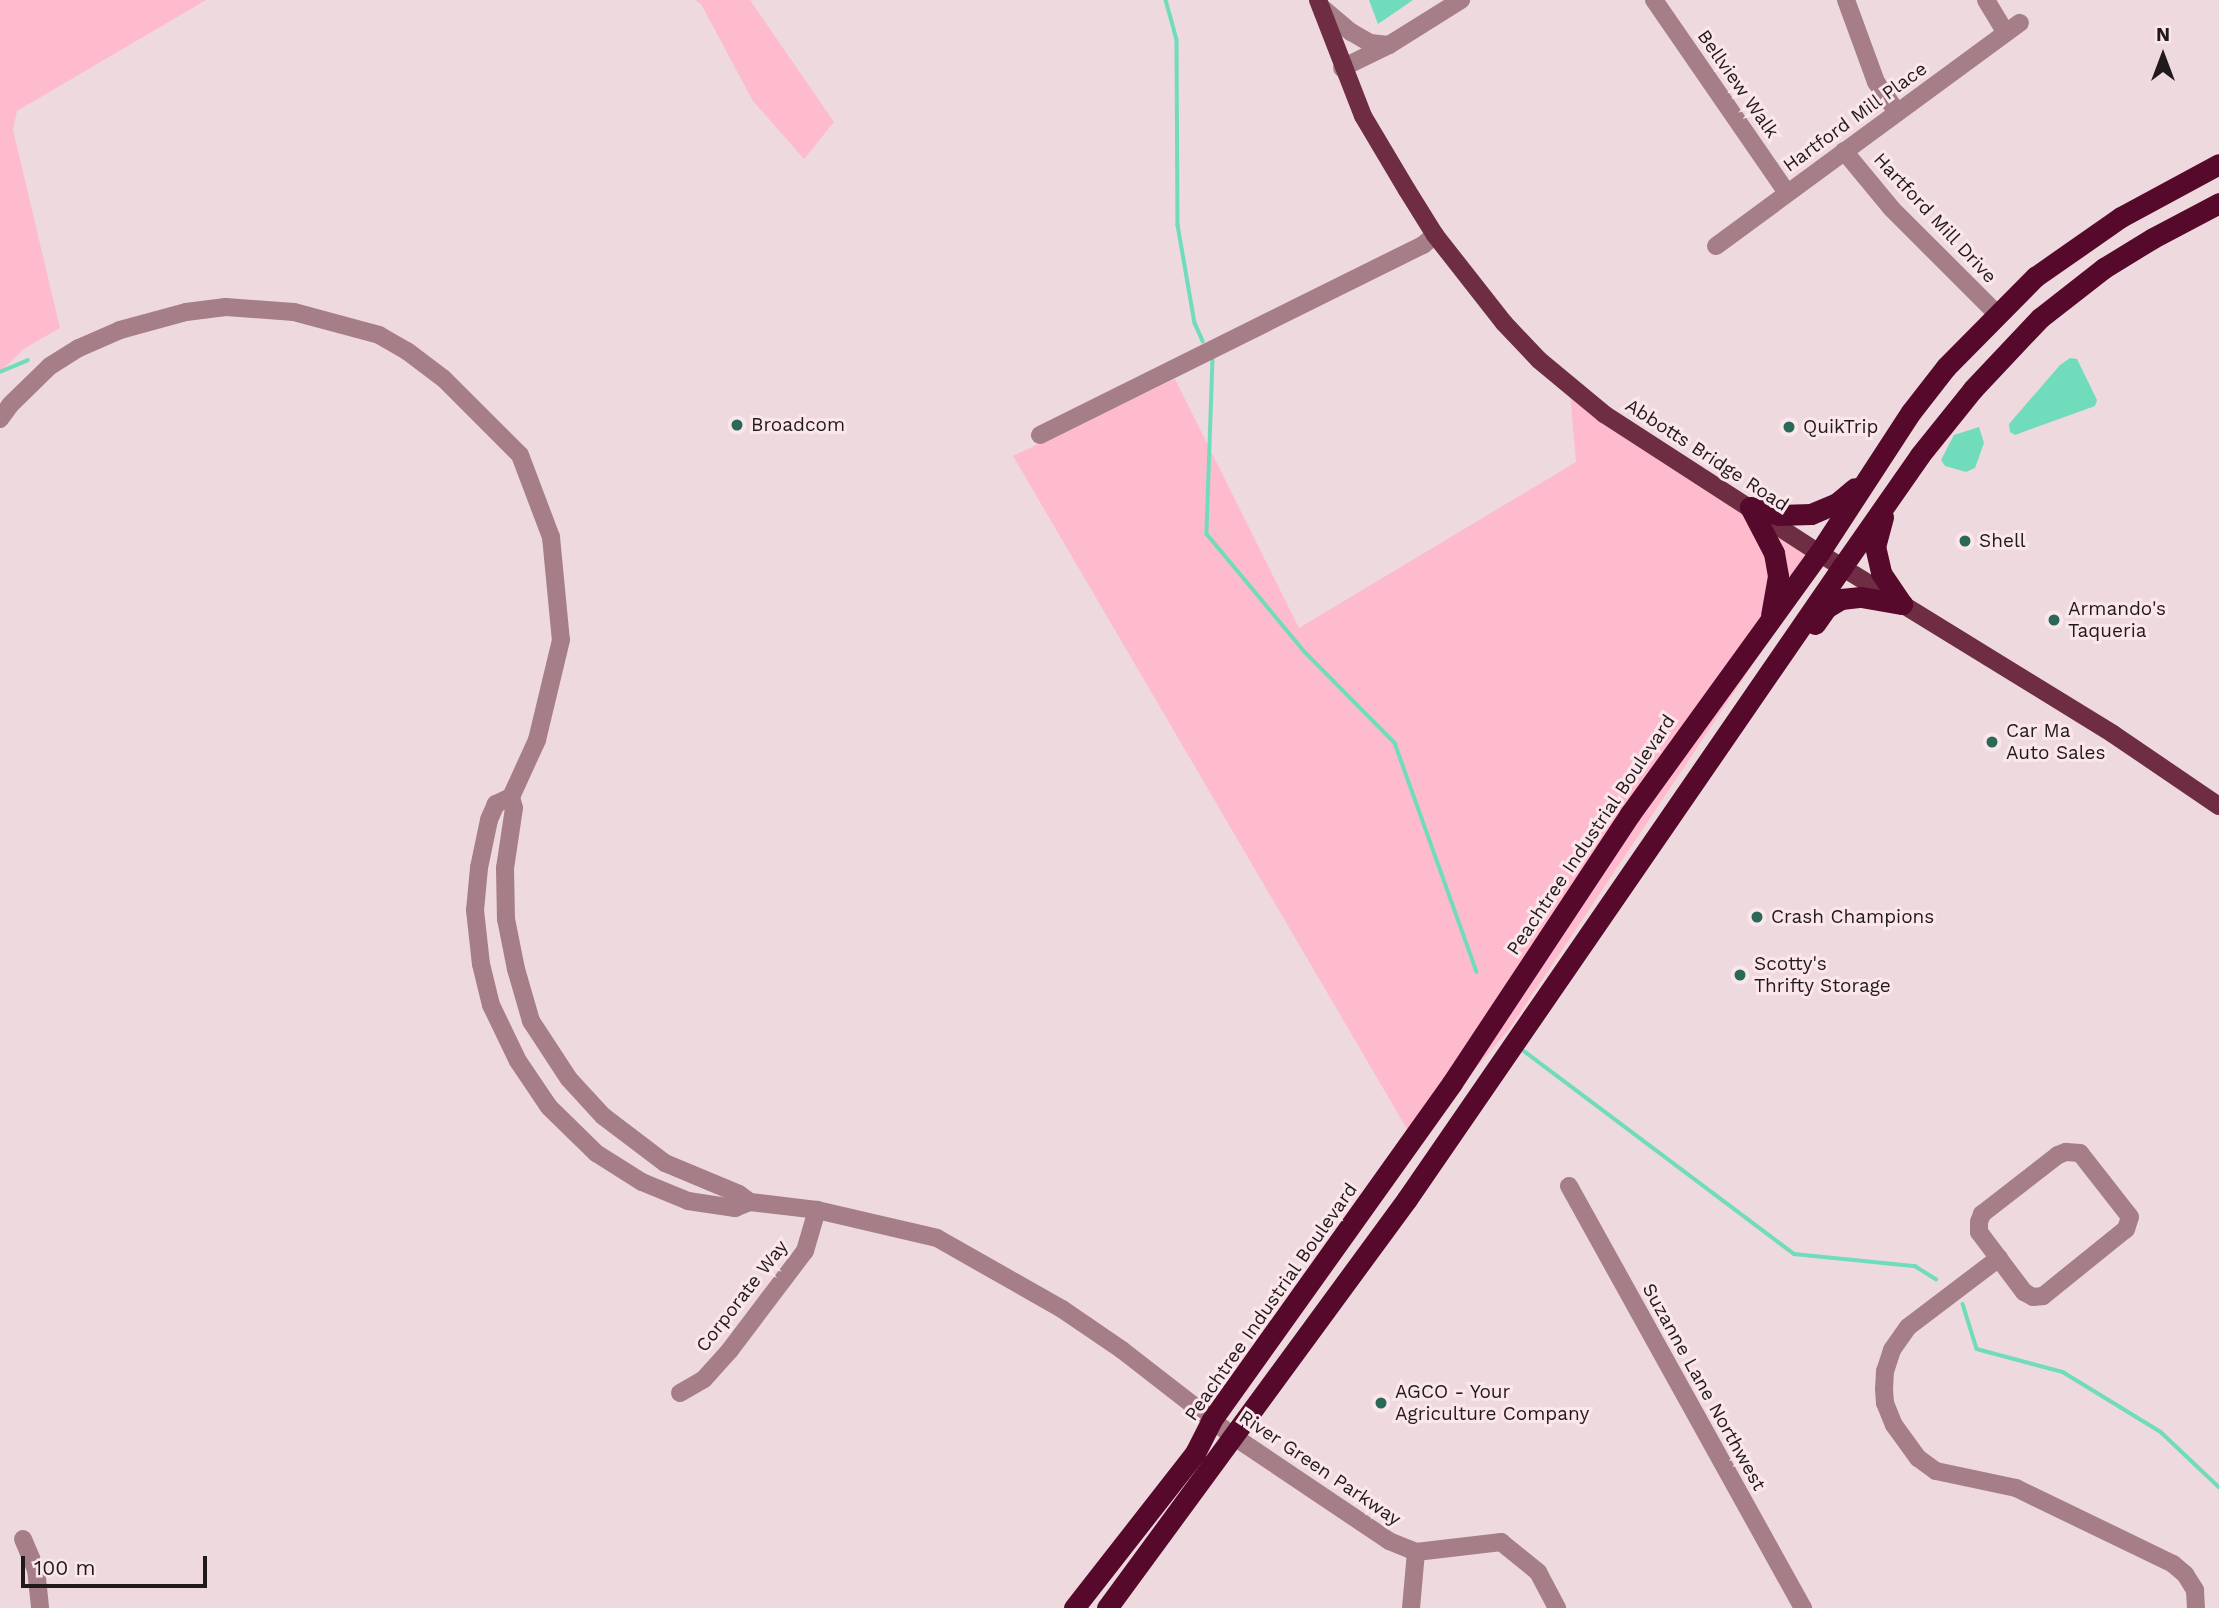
<!DOCTYPE html>
<style>
body{margin:0}
#map{position:relative;width:2219px;height:1608px;overflow:hidden;background:#eed9de;font-family:"Work Sans",sans-serif}
div>[style]{position:absolute}
.green>*{inset:0;background:#febbcd}
.water>*{inset:0;background:#70dcbc}
.stream>*{height:3.5px;margin:-1.75px;padding:0 1.75px;transform-origin:1.75px;border-radius:1.75px;background:#70dcbc}
.minor>*{height:18px;margin:-9px;padding:0 9px;transform-origin:9px;border-radius:9px;background:#a57e88}
.major>*{height:18px;margin:-9px;padding:0 9px;transform-origin:9px;border-radius:9px;background:#6e2d42}
.highway>*{height:21px;margin:-10.5px;padding:0 10.5px;transform-origin:10.5px;border-radius:10.5px;background:#57092b}
.dots>*{width:19px;height:19px;translate:-50% -50%;box-sizing:border-box;border:4px solid #fbe7eb;border-radius:50%}
span{translate:-50% -50%;white-space:nowrap;text-align:center;line-height:1.15;-webkit-text-stroke:6px #fbe7eb;paint-order:stroke}
.street-label{font-size:19px;color:#211a1c}
.poi-label{font-size:19px;color:#211a1c}
.left{translate:0 -50%;text-align:left}
.north{position:absolute;left:2128px;top:21px;width:70px;height:70px;-webkit-text-stroke:5px #fbe7eb;paint-order:stroke;rotate:0deg;font-size:19px;font-weight:700;line-height:28px;text-align:center;color:#211a1c}
.north::after{content:'';display:block;margin:auto;width:24px;height:32px;background:#211a1c;clip-path:polygon(50% 0,100% 100%,50% 72%,0 100%)}
.scale{position:absolute;left:21px;top:1556px;width:186px;height:32px;box-sizing:border-box;border:4px solid #211a1c;border-top:0;padding-left:9px;font-size:21px;line-height:24px;white-space:nowrap;color:#211a1c;-webkit-text-stroke:5px #fbe7eb;paint-order:stroke}
</style>
<div id="map">
<div class="green">
<i style="clip-path:polygon(0 0,206px 0,17px 111px,13px 130px,60px 328px,25px 348px,0 372px)"></i>
<i style="clip-path:polygon(695px 0,750px 0,834px 122px,804px 159px,753px 101px,701px 4px)"></i>
<i style="clip-path:polygon(1175px 379px,1299px 628px,1576px 462px,1569px 381px,1823px 559px,1510px 1028px,1414px 1141px,1013px 456px)"></i>
</div>
<div class="water">
<i style="clip-path:polygon(1369px 0,1413px 0,1378px 24px)"></i>
<i style="clip-path:polygon(2070px 358px,2077px 359px,2097px 400px,2095px 406px,2015px 435px,2010px 432px,2009px 424px,2060px 365px)"></i>
<i style="clip-path:polygon(1979px 427px,1984px 443px,1975px 468px,1966px 472px,1945px 466px,1941px 460px,1954px 435px)"></i>
</div>
<div class="stream">
<i style="left:1166px;top:0;width:41px;rotate:74.6deg"></i>
<i style="left:1177px;top:40px;width:185px;rotate:89.7deg"></i>
<i style="left:1178px;top:225px;width:99px;rotate:80.2deg"></i>
<i style="left:1195px;top:323px;width:20px;rotate:66deg"></i>
<i style="left:1213px;top:359px;width:175px;rotate:92deg"></i>
<i style="left:1207px;top:534px;width:152px;rotate:50.3deg"></i>
<i style="left:1304px;top:651px;width:129px;rotate:45.3deg"></i>
<i style="left:1395px;top:743px;width:243px;rotate:70.3deg"></i>
<i style="left:0;top:372px;width:30px;rotate:-23deg"></i>
<i style="left:1524px;top:1051px;width:338px;rotate:36.9deg"></i>
<i style="left:1794px;top:1254px;width:122px;rotate:5.7deg"></i>
<i style="left:1915px;top:1266px;width:25px;rotate:32deg"></i>
<i style="left:1963px;top:1304px;width:47px;rotate:72.7deg"></i>
<i style="left:1977px;top:1349px;width:89px;rotate:15deg"></i>
<i style="left:2063px;top:1372px;width:115px;rotate:31.5deg"></i>
<i style="left:2161px;top:1432px;width:80px;rotate:43.5deg"></i>
</div>
<div class="minor">
<i style="left:1654px;top:0;width:234px;rotate:55.4deg"></i>
<i style="left:1846px;top:0;width:87px;rotate:69.9deg"></i>
<i style="left:1876px;top:82px;width:37px;rotate:55deg"></i>
<i style="left:1986px;top:0;width:37px;rotate:59deg"></i>
<i style="left:1321px;top:7px;width:39px;rotate:40deg"></i>
<i style="left:1351px;top:32px;width:22px;rotate:30deg"></i>
<i style="left:1370px;top:43px;width:19px;rotate:6deg"></i>
<i style="left:1342px;top:68px;width:52px;rotate:-26.1deg"></i>
<i style="left:1389px;top:45px;width:85px;rotate:-32deg"></i>
<i style="left:1844px;top:151px;width:75px;rotate:50.4deg"></i>
<i style="left:1892px;top:209px;width:148px;rotate:45deg"></i>
<i style="left:1716px;top:246px;width:377px;rotate:-36.3deg"></i>
<i style="left:0;top:419px;width:17px;rotate:-54deg"></i>
<i style="left:10px;top:405px;width:56px;rotate:-44.3deg"></i>
<i style="left:50px;top:366px;width:34px;rotate:-32deg"></i>
<i style="left:79px;top:348px;width:45px;rotate:-23.7deg"></i>
<i style="left:120px;top:330px;width:68px;rotate:-15.3deg"></i>
<i style="left:186px;top:312px;width:40px;rotate:-7.1deg"></i>
<i style="left:226px;top:307px;width:68px;rotate:4.2deg"></i>
<i style="left:294px;top:312px;width:88px;rotate:15.1deg"></i>
<i style="left:379px;top:335px;width:32px;rotate:30deg"></i>
<i style="left:407px;top:351px;width:46px;rotate:37.1deg"></i>
<i style="left:444px;top:379px;width:107px;rotate:45deg"></i>
<i style="left:520px;top:455px;width:88px;rotate:69.3deg"></i>
<i style="left:551px;top:537px;width:103px;rotate:84.5deg"></i>
<i style="left:561px;top:640px;width:103px;rotate:103.5deg"></i>
<i style="left:537px;top:740px;width:63px;rotate:114.5deg"></i>
<i style="left:511px;top:797px;width:17px;rotate:155deg"></i>
<i style="left:496px;top:804px;width:17px;rotate:114deg"></i>
<i style="left:489px;top:820px;width:49px;rotate:101.8deg"></i>
<i style="left:479px;top:868px;width:42px;rotate:95.4deg"></i>
<i style="left:475px;top:910px;width:54px;rotate:83.7deg"></i>
<i style="left:481px;top:964px;width:42px;rotate:76.3deg"></i>
<i style="left:491px;top:1005px;width:62px;rotate:64.3deg"></i>
<i style="left:518px;top:1061px;width:55px;rotate:56deg"></i>
<i style="left:549px;top:1107px;width:66px;rotate:44.4deg"></i>
<i style="left:596px;top:1153px;width:54px;rotate:32.2deg"></i>
<i style="left:642px;top:1182px;width:50px;rotate:22.4deg"></i>
<i style="left:688px;top:1201px;width:48px;rotate:8.5deg"></i>
<i style="left:735px;top:1208px;width:16px;rotate:-22deg"></i>
<i style="left:750px;top:1202px;width:67px;rotate:6.8deg"></i>
<i style="left:817px;top:1210px;width:123px;rotate:13.1deg"></i>
<i style="left:937px;top:1238px;width:144px;rotate:29.6deg"></i>
<i style="left:1062px;top:1309px;width:73px;rotate:34.3deg"></i>
<i style="left:1122px;top:1350px;width:140px;rotate:37.8deg"></i>
<i style="left:1233px;top:1436px;width:188px;rotate:33.9deg"></i>
<i style="left:1389px;top:1541px;width:29px;rotate:22deg"></i>
<i style="left:1416px;top:1552px;width:86px;rotate:-6.7deg"></i>
<i style="left:1501px;top:1542px;width:48px;rotate:39deg"></i>
<i style="left:1538px;top:1572px;width:41px;rotate:62.2deg"></i>
<i style="left:1040px;top:435px;width:428px;rotate:-26.4deg"></i>
<i style="left:1423px;top:245px;width:16px;rotate:-40deg"></i>
<i style="left:511px;top:797px;width:11px;rotate:75deg"></i>
<i style="left:514px;top:808px;width:61px;rotate:98.5deg"></i>
<i style="left:505px;top:868px;width:51px;rotate:88.9deg"></i>
<i style="left:506px;top:919px;width:51px;rotate:78.7deg"></i>
<i style="left:516px;top:969px;width:54px;rotate:73.9deg"></i>
<i style="left:531px;top:1021px;width:69px;rotate:56.8deg"></i>
<i style="left:569px;top:1079px;width:50px;rotate:47.4deg"></i>
<i style="left:603px;top:1116px;width:78px;rotate:37.2deg"></i>
<i style="left:665px;top:1163px;width:80px;rotate:22.7deg"></i>
<i style="left:739px;top:1194px;width:14px;rotate:36deg"></i>
<i style="left:2066px;top:1152px;width:14px;rotate:4deg"></i>
<i style="left:2080px;top:1153px;width:81px;rotate:52deg"></i>
<i style="left:2130px;top:1217px;width:13px;rotate:108deg"></i>
<i style="left:2126px;top:1229px;width:107px;rotate:141.1deg"></i>
<i style="left:2043px;top:1296px;width:10px;rotate:174deg"></i>
<i style="left:2033px;top:1297px;width:10px;rotate:-151deg"></i>
<i style="left:2024px;top:1292px;width:75px;rotate:-126.9deg"></i>
<i style="left:1979px;top:1232px;width:10px;rotate:-90deg"></i>
<i style="left:1979px;top:1222px;width:9px;rotate:-69deg"></i>
<i style="left:1982px;top:1214px;width:96px;rotate:-37.8deg"></i>
<i style="left:2058px;top:1155px;width:9px;rotate:-21deg"></i>
<i style="left:1569px;top:1186px;width:483px;rotate:61deg"></i>
<i style="left:1999px;top:1258px;width:114px;rotate:142.8deg"></i>
<i style="left:1908px;top:1327px;width:28px;rotate:125deg"></i>
<i style="left:1892px;top:1350px;width:22px;rotate:108deg"></i>
<i style="left:1885px;top:1371px;width:18px;rotate:93deg"></i>
<i style="left:1884px;top:1389px;width:14px;rotate:86deg"></i>
<i style="left:1885px;top:1403px;width:24px;rotate:68deg"></i>
<i style="left:1894px;top:1425px;width:41px;rotate:54deg"></i>
<i style="left:1918px;top:1458px;width:22px;rotate:36deg"></i>
<i style="left:1936px;top:1471px;width:82px;rotate:12deg"></i>
<i style="left:2016px;top:1488px;width:174px;rotate:25.8deg"></i>
<i style="left:2173px;top:1564px;width:16px;rotate:40deg"></i>
<i style="left:2185px;top:1574px;width:19px;rotate:58deg"></i>
<i style="left:2195px;top:1590px;width:18px;rotate:87deg"></i>
<i style="left:680px;top:1393px;width:28px;rotate:-30deg"></i>
<i style="left:704px;top:1379px;width:39px;rotate:-48deg"></i>
<i style="left:730px;top:1350px;width:124px;rotate:-52.9deg"></i>
<i style="left:805px;top:1251px;width:43px;rotate:-73.7deg"></i>
<i style="left:23px;top:1539px;width:33px;rotate:67deg"></i>
<i style="left:36px;top:1569px;width:39px;rotate:84deg"></i>
<i style="left:1411px;top:1608px;width:56px;rotate:-84.9deg"></i>
</div>
<div class="major">
<i style="left:1318px;top:0;width:124px;rotate:68.8deg"></i>
<i style="left:1363px;top:116px;width:86px;rotate:59.3deg"></i>
<i style="left:1407px;top:190px;width:53px;rotate:58.1deg"></i>
<i style="left:1435px;top:235px;width:112px;rotate:51.9deg"></i>
<i style="left:1504px;top:323px;width:51px;rotate:46.6deg"></i>
<i style="left:1539px;top:360px;width:85px;rotate:39.7deg"></i>
<i style="left:1604px;top:414px;width:256px;rotate:32.9deg"></i>
<i style="left:1819px;top:553px;width:345px;rotate:31.6deg"></i>
<i style="left:2113px;top:734px;width:128px;rotate:34.2deg"></i>
</div>
<div class="highway">
<i style="left:1750px;top:507px;width:30px;rotate:15deg"></i>
<i style="left:1779px;top:515px;width:32px;rotate:-2deg"></i>
<i style="left:1811px;top:514px;width:28px;rotate:-23deg"></i>
<i style="left:1837px;top:503px;width:23px;rotate:-40deg"></i>
<i style="left:1750px;top:507px;width:52px;rotate:62.4deg"></i>
<i style="left:1774px;top:553px;width:23px;rotate:80deg"></i>
<i style="left:1778px;top:576px;width:39px;rotate:100deg"></i>
<i style="left:1883px;top:517px;width:30px;rotate:105deg"></i>
<i style="left:1875px;top:546px;width:28px;rotate:77deg"></i>
<i style="left:1881px;top:573px;width:37px;rotate:56deg"></i>
<i style="left:1815px;top:624px;width:19px;rotate:-55deg"></i>
<i style="left:1826px;top:608px;width:17px;rotate:-31deg"></i>
<i style="left:1841px;top:599px;width:20px;rotate:-6deg"></i>
<i style="left:1861px;top:597px;width:42px;rotate:9.7deg"></i>
<i style="left:1074px;top:1608px;width:197px;rotate:-52deg"></i>
<i style="left:1195px;top:1453px;width:36px;rotate:-63deg"></i>
<i style="left:1211px;top:1421px;width:415px;rotate:-54.5deg"></i>
<i style="left:1452px;top:1083px;width:323px;rotate:-56.5deg"></i>
<i style="left:1630px;top:814px;width:322px;rotate:-54.1deg"></i>
<i style="left:1819px;top:553px;width:168px;rotate:-56.9deg"></i>
<i style="left:1911px;top:412px;width:57px;rotate:-52.1deg"></i>
<i style="left:1946px;top:367px;width:127px;rotate:-45.3deg"></i>
<i style="left:2035px;top:277px;width:105px;rotate:-34.9deg"></i>
<i style="left:2121px;top:217px;width:111px;rotate:-28.4deg"></i>
<i style="left:1107px;top:1608px;width:507px;rotate:-53.74deg"></i>
<i style="left:1407px;top:1199px;width:767px;rotate:-55.46deg"></i>
<i style="left:1842px;top:567px;width:136px;rotate:-55.1deg"></i>
<i style="left:1920px;top:455px;width:85px;rotate:-51.2deg"></i>
<i style="left:1973px;top:389px;width:98px;rotate:-46.7deg"></i>
<i style="left:2040px;top:318px;width:81px;rotate:-38deg"></i>
<i style="left:2104px;top:268px;width:57px;rotate:-31.5deg"></i>
<i style="left:2153px;top:238px;width:75px;rotate:-27.9deg"></i>
</div>
<div class="dots">
<i style="left:737px;top:425px;background:#2a6957"></i>
<i style="left:1789px;top:427px;background:#2a6957"></i>
<i style="left:1965px;top:541px;background:#2a6957"></i>
<i style="left:2054px;top:620px;background:#2a6957"></i>
<i style="left:1992px;top:742px;background:#2a6957"></i>
<i style="left:1757px;top:917px;background:#2a6957"></i>
<i style="left:1740px;top:975px;background:#2a6957"></i>
<i style="left:1381px;top:1403px;background:#2a6957"></i>
</div>
<div class="street-label">
<span style="left:1738px;top:84px;rotate:55deg">Bellview Walk</span>
<span style="left:1855px;top:117px;rotate:-36deg">Hartford Mill Place</span>
<span style="left:1935px;top:218px;rotate:47deg">Hartford Mill Drive</span>
<span style="left:1707px;top:455px;rotate:33deg">Abbotts Bridge Road</span>
<span style="left:1591px;top:835px;rotate:-56deg">Peachtree Industrial Boulevard</span>
<span style="left:742px;top:1296px;rotate:-52deg">Corporate Way</span>
<span style="left:1271px;top:1302px;rotate:-55deg">Peachtree Industrial Boulevard</span>
<span style="left:1704px;top:1387px;rotate:61deg">Suzanne Lane Northwest</span>
<span style="left:1320px;top:1468px;rotate:34deg">River Green Parkway</span>
</div>
<div class="poi-label">
<span class="left" style="left:751px;top:425px">Broadcom</span>
<span class="left" style="left:1803px;top:427px">QuikTrip</span>
<span class="left" style="left:1979px;top:541px">Shell</span>
<span class="left" style="left:2068px;top:620px">Armando's<br>Taqueria</span>
<span class="left" style="left:2006px;top:742px">Car Ma<br>Auto Sales</span>
<span class="left" style="left:1771px;top:917px">Crash Champions</span>
<span class="left" style="left:1754px;top:975px">Scotty's<br>Thrifty Storage</span>
<span class="left" style="left:1395px;top:1403px">AGCO - Your<br>Agriculture Company</span>
</div>
<div class="north">N</div>
<div class="scale">100 m</div>
</div>
